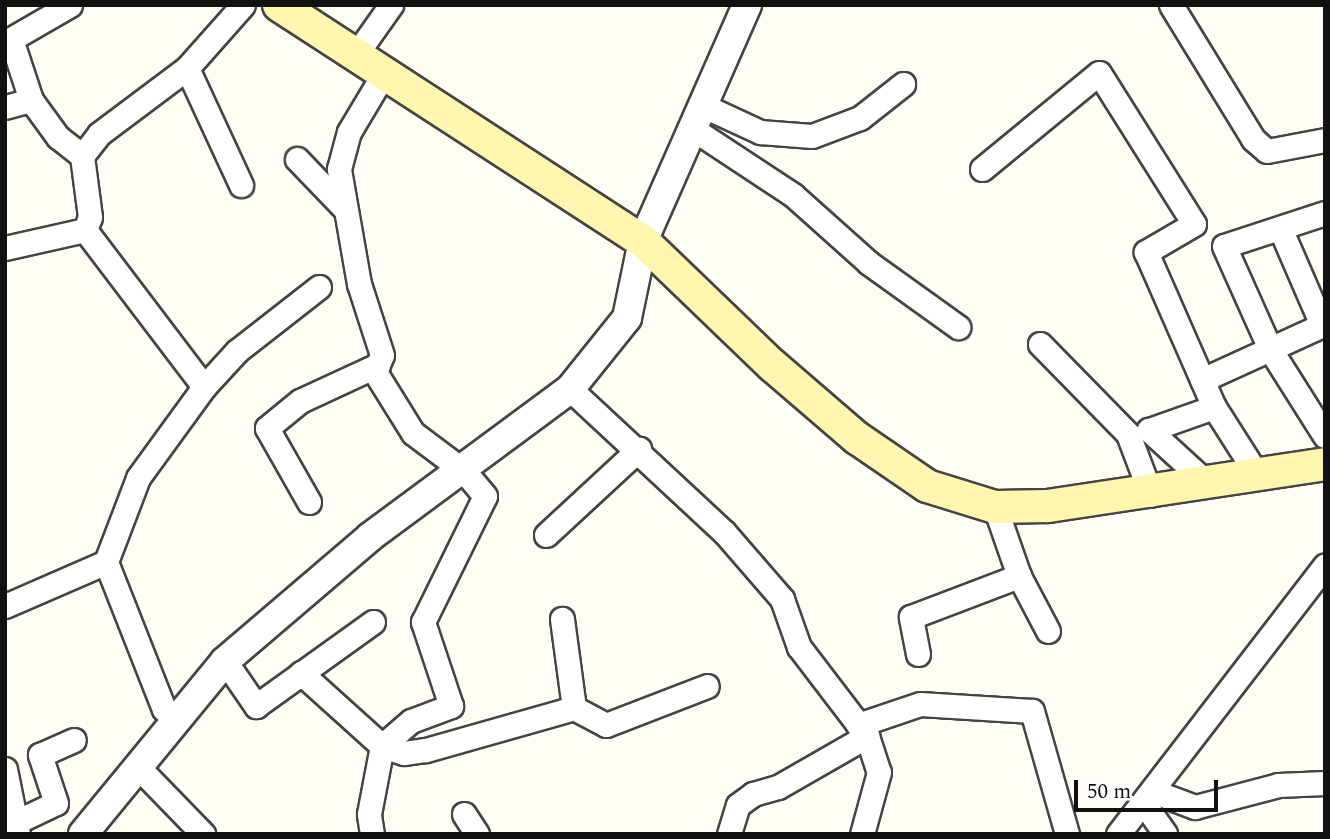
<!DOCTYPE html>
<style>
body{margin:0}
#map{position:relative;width:1330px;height:839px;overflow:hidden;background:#fffdf5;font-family:Spectral,serif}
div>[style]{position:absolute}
.roads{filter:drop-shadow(2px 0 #444) drop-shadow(-2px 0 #444) drop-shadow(0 2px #444) drop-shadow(0 -2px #444)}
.minor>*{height:23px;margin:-11.5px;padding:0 11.5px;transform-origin:11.5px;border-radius:11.5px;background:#fff}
.tertiary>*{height:28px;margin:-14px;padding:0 14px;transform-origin:14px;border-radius:14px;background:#fff}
.secondary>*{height:32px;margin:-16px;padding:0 16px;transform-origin:16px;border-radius:16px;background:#fff6b0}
span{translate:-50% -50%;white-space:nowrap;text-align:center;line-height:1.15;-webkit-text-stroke:7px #fff;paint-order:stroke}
.frame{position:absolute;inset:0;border:7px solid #111;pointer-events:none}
.scale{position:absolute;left:1074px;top:780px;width:144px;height:32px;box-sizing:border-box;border:4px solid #111;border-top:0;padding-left:9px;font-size:21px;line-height:24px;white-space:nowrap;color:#111;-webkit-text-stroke:5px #fff;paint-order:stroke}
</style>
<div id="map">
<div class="roads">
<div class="minor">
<i style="left:70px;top:5px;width:68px;rotate:150deg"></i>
<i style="left:11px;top:39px;width:64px;rotate:71.8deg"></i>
<i style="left:31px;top:100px;width:46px;rotate:53.9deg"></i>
<i style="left:58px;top:137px;width:31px;rotate:38deg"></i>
<i style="left:1171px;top:5px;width:157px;rotate:58.5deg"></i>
<i style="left:1253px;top:139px;width:18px;rotate:41deg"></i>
<i style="left:1267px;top:151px;width:59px;rotate:-10.7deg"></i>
<i style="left:357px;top:53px;width:59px;rotate:-54.7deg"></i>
<i style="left:187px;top:68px;width:129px;rotate:65.2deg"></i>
<i style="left:5px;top:107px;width:27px;rotate:-15deg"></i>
<i style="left:706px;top:107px;width:60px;rotate:24.8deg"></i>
<i style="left:760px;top:132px;width:52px;rotate:4.4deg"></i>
<i style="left:812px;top:136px;width:51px;rotate:-20.6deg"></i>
<i style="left:860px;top:118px;width:55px;rotate:-38.3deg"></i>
<i style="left:696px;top:131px;width:116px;rotate:33.4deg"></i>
<i style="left:793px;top:195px;width:102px;rotate:41.8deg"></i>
<i style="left:869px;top:263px;width:110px;rotate:35.7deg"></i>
<i style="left:297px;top:159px;width:68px;rotate:46.2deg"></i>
<i style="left:982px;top:169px;width:151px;rotate:-39.4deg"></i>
<i style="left:1099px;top:73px;width:178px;rotate:57.8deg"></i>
<i style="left:1194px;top:224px;width:56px;rotate:149.7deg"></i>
<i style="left:1146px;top:252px;width:169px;rotate:66.3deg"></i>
<i style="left:1214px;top:407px;width:78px;rotate:57.5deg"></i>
<i style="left:1325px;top:213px;width:106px;rotate:161.9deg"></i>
<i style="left:1224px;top:246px;width:113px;rotate:65.9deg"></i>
<i style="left:1270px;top:349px;width:103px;rotate:57.7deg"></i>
<i style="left:1280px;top:228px;width:106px;rotate:66.6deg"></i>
<i style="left:85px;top:230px;width:197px;rotate:52.8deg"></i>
<i style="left:204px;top:387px;width:112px;rotate:126deg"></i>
<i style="left:138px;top:478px;width:90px;rotate:110.9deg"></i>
<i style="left:5px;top:248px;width:82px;rotate:-12.7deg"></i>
<i style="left:85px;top:230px;width:14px;rotate:-69deg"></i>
<i style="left:90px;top:217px;width:62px;rotate:-97.5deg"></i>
<i style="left:82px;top:156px;width:28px;rotate:-52deg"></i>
<i style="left:99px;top:134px;width:110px;rotate:-36.9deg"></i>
<i style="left:187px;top:68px;width:84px;rotate:-48.4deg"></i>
<i style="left:1040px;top:344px;width:126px;rotate:45.6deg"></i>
<i style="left:1128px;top:434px;width:65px;rotate:69.3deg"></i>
<i style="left:1202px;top:380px;width:135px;rotate:-24.5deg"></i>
<i style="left:204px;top:387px;width:49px;rotate:-47.5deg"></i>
<i style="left:237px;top:351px;width:104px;rotate:-38deg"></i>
<i style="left:570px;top:389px;width:210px;rotate:42.9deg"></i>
<i style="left:724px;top:532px;width:89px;rotate:49.1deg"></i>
<i style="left:782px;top:599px;width:51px;rotate:70.5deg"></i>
<i style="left:799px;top:647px;width:112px;rotate:52.6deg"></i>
<i style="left:867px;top:736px;width:38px;rotate:72deg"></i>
<i style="left:879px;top:772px;width:64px;rotate:105.3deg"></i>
<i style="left:1207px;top:483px;width:79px;rotate:-137.6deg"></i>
<i style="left:1149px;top:430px;width:69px;rotate:-19.5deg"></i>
<i style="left:309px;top:502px;width:85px;rotate:-119.6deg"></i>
<i style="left:267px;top:428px;width:43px;rotate:-39.3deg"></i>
<i style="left:300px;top:401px;width:86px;rotate:-24.8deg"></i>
<i style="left:995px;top:507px;width:73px;rotate:70.8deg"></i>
<i style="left:1019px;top:576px;width:62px;rotate:62.2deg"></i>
<i style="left:546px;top:535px;width:127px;rotate:-42.8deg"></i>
<i style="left:5px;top:606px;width:110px;rotate:-23.5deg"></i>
<i style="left:106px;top:562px;width:158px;rotate:68.5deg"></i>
<i style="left:164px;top:709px;width:18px;rotate:41deg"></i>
<i style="left:918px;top:654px;width:38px;rotate:-101deg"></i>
<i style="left:911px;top:617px;width:116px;rotate:-20.8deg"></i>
<i style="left:225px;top:661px;width:55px;rotate:55.4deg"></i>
<i style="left:256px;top:706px;width:144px;rotate:-35.7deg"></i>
<i style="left:301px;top:673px;width:109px;rotate:42deg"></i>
<i style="left:382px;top:746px;width:23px;rotate:18deg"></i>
<i style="left:404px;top:753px;width:22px;rotate:-8deg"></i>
<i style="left:426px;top:750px;width:154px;rotate:-15.8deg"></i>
<i style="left:574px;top:708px;width:90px;rotate:-97.7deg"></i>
<i style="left:574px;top:708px;width:36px;rotate:28deg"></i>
<i style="left:606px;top:725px;width:108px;rotate:-21.1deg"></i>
<i style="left:858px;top:725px;width:65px;rotate:-18.7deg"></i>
<i style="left:920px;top:704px;width:112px;rotate:3.6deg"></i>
<i style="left:1032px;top:711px;width:128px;rotate:74.1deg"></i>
<i style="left:5px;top:769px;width:66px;rotate:78.7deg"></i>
<i style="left:140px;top:769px;width:91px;rotate:45.9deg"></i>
<i style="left:1155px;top:792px;width:43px;rotate:20.6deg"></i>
<i style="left:1195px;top:807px;width:86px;rotate:-14.8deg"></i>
<i style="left:1278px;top:785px;width:47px;rotate:-2.4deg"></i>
<i style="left:1145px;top:805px;width:35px;rotate:55deg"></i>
<i style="left:464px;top:814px;width:24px;rotate:57deg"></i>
<i style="left:16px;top:822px;width:44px;rotate:-25.4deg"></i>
<i style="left:56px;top:803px;width:51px;rotate:-108.4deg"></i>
<i style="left:40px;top:755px;width:37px;rotate:-24deg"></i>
<i style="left:372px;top:834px;width:20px;rotate:-99deg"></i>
<i style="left:369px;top:814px;width:69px;rotate:-79.2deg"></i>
<i style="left:382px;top:746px;width:38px;rotate:-41deg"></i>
<i style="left:411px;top:721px;width:43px;rotate:-20.6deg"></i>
<i style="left:451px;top:706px;width:89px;rotate:-108.4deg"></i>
<i style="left:423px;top:622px;width:140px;rotate:-63.8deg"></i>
<i style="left:485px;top:496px;width:31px;rotate:-130deg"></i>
<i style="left:465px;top:472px;width:65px;rotate:-143.1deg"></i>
<i style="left:413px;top:433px;width:72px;rotate:-121.9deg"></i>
<i style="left:375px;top:372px;width:18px;rotate:-68deg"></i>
<i style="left:382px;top:355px;width:75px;rotate:-107.9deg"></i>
<i style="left:359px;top:284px;width:117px;rotate:-99.9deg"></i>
<i style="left:339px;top:169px;width:38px;rotate:-75deg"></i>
<i style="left:349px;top:132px;width:72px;rotate:-59.2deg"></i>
<i style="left:729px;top:834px;width:30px;rotate:-73deg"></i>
<i style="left:738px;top:805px;width:19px;rotate:-36deg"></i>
<i style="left:753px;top:794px;width:26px;rotate:-16deg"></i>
<i style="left:778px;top:787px;width:103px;rotate:-29.8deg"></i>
<i style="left:1118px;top:834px;width:339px;rotate:-52.4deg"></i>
</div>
<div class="tertiary">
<i style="left:83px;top:834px;width:224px;rotate:-50.6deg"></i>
<i style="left:225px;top:661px;width:191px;rotate:-40.5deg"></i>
<i style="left:370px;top:537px;width:249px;rotate:-36.5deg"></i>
<i style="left:570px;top:389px;width:91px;rotate:-51.2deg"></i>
<i style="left:627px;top:318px;width:79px;rotate:-78.3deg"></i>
<i style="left:643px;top:241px;width:258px;rotate:-66.2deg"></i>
</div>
<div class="secondary">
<i style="left:279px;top:5px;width:434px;rotate:33deg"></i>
<i style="left:643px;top:241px;width:179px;rotate:43.9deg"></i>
<i style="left:772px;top:365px;width:112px;rotate:40.7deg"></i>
<i style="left:857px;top:438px;width:85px;rotate:34.4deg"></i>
<i style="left:927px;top:486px;width:71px;rotate:17.2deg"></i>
<i style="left:995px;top:507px;width:53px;rotate:-1.1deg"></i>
<i style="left:1048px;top:506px;width:280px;rotate:-8.6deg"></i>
</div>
</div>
<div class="frame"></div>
<div class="scale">50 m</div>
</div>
